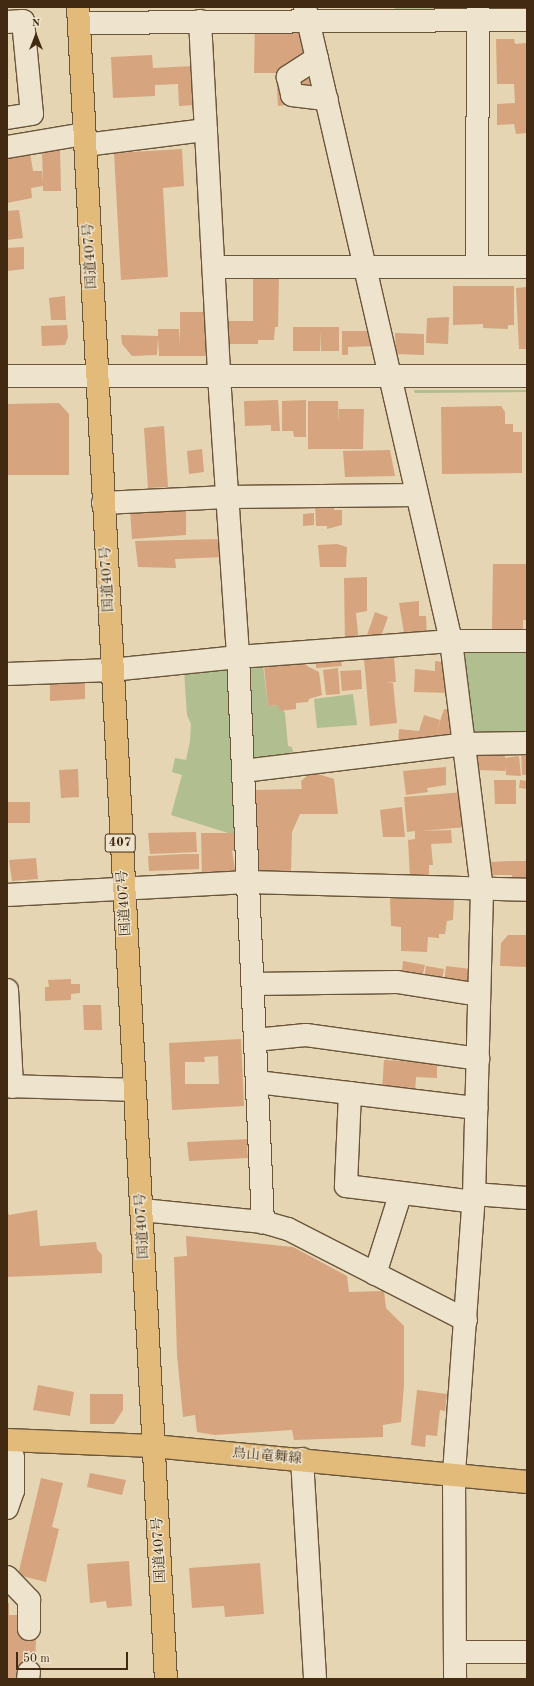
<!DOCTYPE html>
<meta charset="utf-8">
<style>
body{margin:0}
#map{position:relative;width:534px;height:1686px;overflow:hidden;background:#e5d5b3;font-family:"Old Standard TT","Noto Serif JP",serif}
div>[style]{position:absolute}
.green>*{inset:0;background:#b0be90}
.building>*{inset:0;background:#d6a47e}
.roads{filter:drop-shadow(1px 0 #6a553a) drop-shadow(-1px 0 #6a553a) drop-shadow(0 1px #6a553a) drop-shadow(0 -1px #6a553a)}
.minor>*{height:22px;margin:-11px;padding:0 11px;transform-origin:11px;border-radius:11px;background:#eee4ce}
.major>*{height:22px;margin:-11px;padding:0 11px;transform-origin:11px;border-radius:11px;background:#e2ba7a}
.highway>*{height:22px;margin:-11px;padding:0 11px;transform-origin:11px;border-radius:11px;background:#e2ba7a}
span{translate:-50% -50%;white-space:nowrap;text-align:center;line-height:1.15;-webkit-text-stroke:3px #eee4ce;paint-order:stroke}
.shield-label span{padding:1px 3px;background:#eee4ce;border:1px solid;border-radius:3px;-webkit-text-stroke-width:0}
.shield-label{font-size:13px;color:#412a11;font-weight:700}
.street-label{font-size:14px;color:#412a11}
.frame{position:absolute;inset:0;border:8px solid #412a11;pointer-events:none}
.north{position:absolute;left:16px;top:16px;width:40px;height:40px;-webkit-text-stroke:3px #eee4ce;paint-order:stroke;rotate:0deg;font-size:11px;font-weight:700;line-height:16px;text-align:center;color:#412a11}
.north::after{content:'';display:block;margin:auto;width:14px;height:18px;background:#412a11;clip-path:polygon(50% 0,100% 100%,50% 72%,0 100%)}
.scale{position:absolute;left:16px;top:1652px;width:112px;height:18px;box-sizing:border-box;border:2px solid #412a11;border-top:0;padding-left:5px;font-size:12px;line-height:14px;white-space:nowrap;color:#412a11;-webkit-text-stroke:3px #eee4ce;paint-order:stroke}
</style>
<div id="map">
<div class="green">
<i style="clip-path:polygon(395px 7px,468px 7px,464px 11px,395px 12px)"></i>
<i style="clip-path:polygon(414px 390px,526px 390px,526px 392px,415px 393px)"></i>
<i style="clip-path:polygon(527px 649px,527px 738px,474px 739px,464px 651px)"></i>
<i style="clip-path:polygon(263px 665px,268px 706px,278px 705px,285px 713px,288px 746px,292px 747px,293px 754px,289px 758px,257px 762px,251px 757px,246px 667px)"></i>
<i style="clip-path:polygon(227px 667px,232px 672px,239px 833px,228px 833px,171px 815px,182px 775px,172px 772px,175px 758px,186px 760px,190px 741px,191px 724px,187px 715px,184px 671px)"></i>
<i style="clip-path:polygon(353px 694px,357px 725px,317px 728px,314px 699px)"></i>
</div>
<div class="building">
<i style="clip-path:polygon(308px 20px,327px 99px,278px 106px,276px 73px,254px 73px,255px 21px)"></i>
<i style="clip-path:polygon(496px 39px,514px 39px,515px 44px,527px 43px,527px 133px,516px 134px,514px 124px,497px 125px,497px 104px,515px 103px,514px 84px,497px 84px)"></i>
<i style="clip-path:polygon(152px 55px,153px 68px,193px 66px,195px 105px,179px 106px,178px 84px,155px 85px,155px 96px,113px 98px,111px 57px)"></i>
<i style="clip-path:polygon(42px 149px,60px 149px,61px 191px,43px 191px,43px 186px,31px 188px,32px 198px,7px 203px,7px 156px,30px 153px,33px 171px,42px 171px,43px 183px)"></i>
<i style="clip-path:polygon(182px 149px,184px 186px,163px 188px,168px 277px,121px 280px,114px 153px)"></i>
<i style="clip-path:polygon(19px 210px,23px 238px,7px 240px,7px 211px)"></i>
<i style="clip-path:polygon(24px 247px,24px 269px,8px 271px,7px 248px)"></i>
<i style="clip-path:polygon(253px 276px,279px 276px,278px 327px,275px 327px,274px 340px,258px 340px,258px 344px,227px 344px,226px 321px,253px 321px)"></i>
<i style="clip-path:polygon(453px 286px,514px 286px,514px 325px,508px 325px,508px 329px,483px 328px,483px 324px,453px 325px)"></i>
<i style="clip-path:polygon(527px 287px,527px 349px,519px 349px,516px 288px)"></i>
<i style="clip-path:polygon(65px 296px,66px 320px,51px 320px,49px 298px)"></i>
<i style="clip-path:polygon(180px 312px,210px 312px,211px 356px,159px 356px,158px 337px,157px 355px,132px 356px,122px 344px,121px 335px,158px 336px,158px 329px,179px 329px,180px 345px)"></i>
<i style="clip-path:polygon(449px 317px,448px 344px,426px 343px,427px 318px)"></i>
<i style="clip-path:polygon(67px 325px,68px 337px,65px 345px,42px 346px,41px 326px)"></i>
<i style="clip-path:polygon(293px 327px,339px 327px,339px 351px,321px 351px,320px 331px,320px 351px,293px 351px)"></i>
<i style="clip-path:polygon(342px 331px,375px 331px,375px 346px,348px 347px,348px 355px,342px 355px)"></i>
<i style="clip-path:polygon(395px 333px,424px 334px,424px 355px,396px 354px)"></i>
<i style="clip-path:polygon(278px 400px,280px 431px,271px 431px,271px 425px,245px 426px,244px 401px)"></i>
<i style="clip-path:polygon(306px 400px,306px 437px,294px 437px,293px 431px,282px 431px,282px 401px)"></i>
<i style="clip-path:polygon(308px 401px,338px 401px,339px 423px,339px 409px,364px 409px,363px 449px,308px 449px)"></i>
<i style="clip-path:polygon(59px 403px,69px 414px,69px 475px,7px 475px,7px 404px)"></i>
<i style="clip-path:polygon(501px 406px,505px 412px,505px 424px,513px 424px,513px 432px,522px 432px,522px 473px,442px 474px,441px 407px)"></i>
<i style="clip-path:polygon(164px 426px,168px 487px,148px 488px,144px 428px)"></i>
<i style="clip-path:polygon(202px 449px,204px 472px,189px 474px,187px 451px)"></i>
<i style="clip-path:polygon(390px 450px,395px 476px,345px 477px,343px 451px)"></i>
<i style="clip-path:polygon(315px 504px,334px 504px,334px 510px,342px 510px,342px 525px,327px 529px,327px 526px,316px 526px)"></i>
<i style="clip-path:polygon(186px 508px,186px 535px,132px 539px,130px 509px)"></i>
<i style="clip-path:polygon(314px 513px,314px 525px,303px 526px,303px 514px)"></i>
<i style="clip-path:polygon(222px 539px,223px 557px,175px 559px,176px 568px,138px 567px,135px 541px)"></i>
<i style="clip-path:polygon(337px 544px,347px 547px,346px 567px,320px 567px,318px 545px)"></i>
<i style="clip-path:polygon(493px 564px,527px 564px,527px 620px,523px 620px,523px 630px,492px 630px)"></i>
<i style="clip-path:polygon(367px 577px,367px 611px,356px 613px,359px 644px,345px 644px,344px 578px)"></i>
<i style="clip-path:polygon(419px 601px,419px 616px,426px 616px,427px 637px,405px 639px,399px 603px)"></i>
<i style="clip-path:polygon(375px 612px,388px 617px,379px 642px,366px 638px)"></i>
<i style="clip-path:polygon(340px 658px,342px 666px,316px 668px,316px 661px)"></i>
<i style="clip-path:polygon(394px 658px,396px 682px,386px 683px,393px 683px,397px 723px,370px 726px,364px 659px)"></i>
<i style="clip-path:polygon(435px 661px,447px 663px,452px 693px,414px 692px,415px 669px,435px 671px)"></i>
<i style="clip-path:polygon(306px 663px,307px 666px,319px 672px,322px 695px,309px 699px,308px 702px,296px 703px,296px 709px,280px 711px,278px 705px,268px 706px,264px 666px)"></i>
<i style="clip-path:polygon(338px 668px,340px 694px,326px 695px,323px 670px)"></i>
<i style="clip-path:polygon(361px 670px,362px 689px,342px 691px,340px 671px)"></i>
<i style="clip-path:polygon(85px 682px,85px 699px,50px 701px,50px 684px)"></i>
<i style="clip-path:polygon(444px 709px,457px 711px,456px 744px,398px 744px,399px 729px,419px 731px,424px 715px,440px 720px,436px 734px)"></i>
<i style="clip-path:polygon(504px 747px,505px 758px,519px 756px,521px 776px,506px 775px,505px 765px,505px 771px,478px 770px,476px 748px)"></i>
<i style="clip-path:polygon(521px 749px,527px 750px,527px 775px,522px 775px)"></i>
<i style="clip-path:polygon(446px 767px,446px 785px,427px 788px,428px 792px,406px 795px,403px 771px)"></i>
<i style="clip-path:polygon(78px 769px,79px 797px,61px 798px,59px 770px)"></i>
<i style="clip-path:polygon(312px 772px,334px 779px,338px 814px,300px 814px,292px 832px,291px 874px,260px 873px,252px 865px,252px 790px,302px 789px,301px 781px)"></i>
<i style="clip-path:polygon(494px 780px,516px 780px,516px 804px,495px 804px)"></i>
<i style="clip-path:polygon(520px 780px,527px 781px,527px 789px,519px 788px)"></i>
<i style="clip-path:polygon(465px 792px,467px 827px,420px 831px,451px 830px,452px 843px,431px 844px,433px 865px,429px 865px,429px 875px,410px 877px,408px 840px,415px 839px,415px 831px,407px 832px,404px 797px)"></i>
<i style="clip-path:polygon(7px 802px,30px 802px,30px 823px,7px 823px)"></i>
<i style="clip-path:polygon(402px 807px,405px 837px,383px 837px,380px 810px)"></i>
<i style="clip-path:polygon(196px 832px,197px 852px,150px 854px,148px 833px)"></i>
<i style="clip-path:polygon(201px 833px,235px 833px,235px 850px,232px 851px,236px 875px,202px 877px)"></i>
<i style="clip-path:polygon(182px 854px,199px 854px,199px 869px,149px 871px,148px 856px)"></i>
<i style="clip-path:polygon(36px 858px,38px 879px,12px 881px,9px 860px)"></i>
<i style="clip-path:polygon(512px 861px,527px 861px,527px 880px,512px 880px,512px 875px,490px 875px,490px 862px)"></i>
<i style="clip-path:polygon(390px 897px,454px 900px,453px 920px,447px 921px,445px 934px,439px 934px,439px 938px,428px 937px,427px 952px,401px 951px,401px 927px,391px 926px)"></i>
<i style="clip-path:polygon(508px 935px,527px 935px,527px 967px,500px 966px,501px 943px)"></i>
<i style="clip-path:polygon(403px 961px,425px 965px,421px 982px,401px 979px)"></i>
<i style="clip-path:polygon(426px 966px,444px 969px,441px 985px,424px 981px)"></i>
<i style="clip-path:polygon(446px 966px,471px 969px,469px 985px,444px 984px)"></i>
<i style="clip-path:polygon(71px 979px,71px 984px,80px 984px,80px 993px,71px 994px,71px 1000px,45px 1001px,45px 987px,49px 987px,48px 980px)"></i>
<i style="clip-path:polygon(83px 1005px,101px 1005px,102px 1030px,84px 1030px)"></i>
<i style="clip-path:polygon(evenodd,241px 1039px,244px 1106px,172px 1110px,169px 1043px,241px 1039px,218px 1056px,219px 1084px,185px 1084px,185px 1062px,205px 1062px,204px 1057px,218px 1056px)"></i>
<i style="clip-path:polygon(384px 1060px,437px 1063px,437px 1078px,416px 1077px,415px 1092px,382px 1090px)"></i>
<i style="clip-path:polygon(250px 1139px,251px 1147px,247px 1147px,248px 1158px,189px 1161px,187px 1142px)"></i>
<i style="clip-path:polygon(7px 1210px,9px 1215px,37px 1210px,40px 1246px,96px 1242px,97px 1249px,102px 1255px,102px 1273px,7px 1277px)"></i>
<i style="clip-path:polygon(186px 1236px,293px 1247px,347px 1276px,349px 1292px,384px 1291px,386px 1308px,404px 1326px,404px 1385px,401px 1422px,383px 1425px,383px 1437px,294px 1440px,292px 1430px,215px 1435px,197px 1432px,195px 1415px,183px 1417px,177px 1355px,174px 1257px,187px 1256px)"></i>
<i style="clip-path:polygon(38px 1385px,74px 1392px,70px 1416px,33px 1410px)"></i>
<i style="clip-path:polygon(417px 1390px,447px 1394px,445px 1411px,440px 1410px,437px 1436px,426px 1435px,425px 1447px,411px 1445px)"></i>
<i style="clip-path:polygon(90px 1394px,123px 1394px,123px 1410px,114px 1424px,90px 1424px)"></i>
<i style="clip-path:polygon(90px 1473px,126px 1480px,122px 1495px,87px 1487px)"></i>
<i style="clip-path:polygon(41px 1478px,63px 1483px,52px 1527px,59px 1529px,46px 1582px,18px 1575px)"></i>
<i style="clip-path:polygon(129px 1561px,132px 1606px,107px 1608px,106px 1601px,90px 1603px,87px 1564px)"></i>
<i style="clip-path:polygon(260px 1563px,264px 1614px,225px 1617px,224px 1606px,192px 1608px,189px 1568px)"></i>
<i style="clip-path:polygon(7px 1603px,9px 1603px,9px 1615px,19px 1615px,19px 1637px,36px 1638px,35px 1668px,17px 1667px,17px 1679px,7px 1679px)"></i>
</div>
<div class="roads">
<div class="minor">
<i style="left:305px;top:7px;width:651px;rotate:77.03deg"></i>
<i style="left:451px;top:641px;width:252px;rotate:82.9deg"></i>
<i style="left:482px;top:891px;width:303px;rotate:91.5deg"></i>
<i style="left:474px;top:1194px;width:283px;rotate:94.1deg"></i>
<i style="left:454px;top:1476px;width:203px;rotate:89.7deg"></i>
<i style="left:200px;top:21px;width:356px;rotate:86.9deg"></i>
<i style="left:219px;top:376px;width:282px;rotate:86.1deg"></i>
<i style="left:238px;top:657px;width:566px;rotate:87.47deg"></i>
<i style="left:7px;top:22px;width:16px;rotate:-4deg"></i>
<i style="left:23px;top:21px;width:93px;rotate:84.5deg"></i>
<i style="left:32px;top:114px;width:25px;rotate:171deg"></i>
<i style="left:79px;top:23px;width:448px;rotate:-0.4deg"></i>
<i style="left:317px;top:58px;width:35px;rotate:147deg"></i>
<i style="left:288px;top:77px;width:18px;rotate:77deg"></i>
<i style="left:292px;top:95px;width:35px;rotate:7deg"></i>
<i style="left:85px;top:145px;width:122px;rotate:-7.1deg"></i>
<i style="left:7px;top:147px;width:78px;rotate:-9.6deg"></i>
<i style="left:214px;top:267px;width:313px"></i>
<i style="left:477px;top:267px;width:260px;rotate:-89.8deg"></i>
<i style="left:7px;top:376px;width:520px"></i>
<i style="left:103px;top:503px;width:124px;rotate:-2.8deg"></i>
<i style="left:227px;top:497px;width:190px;rotate:-0.6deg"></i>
<i style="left:7px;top:674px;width:104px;rotate:-2.2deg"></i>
<i style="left:111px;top:670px;width:128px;rotate:-5.8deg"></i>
<i style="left:238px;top:657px;width:214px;rotate:-4.3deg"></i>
<i style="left:451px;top:641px;width:76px"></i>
<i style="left:243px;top:771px;width:224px;rotate:-6.9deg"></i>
<i style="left:465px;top:744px;width:62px;rotate:-0.9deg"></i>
<i style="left:7px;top:895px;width:241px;rotate:-3.1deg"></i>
<i style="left:248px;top:882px;width:279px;rotate:1.6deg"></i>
<i style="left:253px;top:984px;width:144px;rotate:-0.8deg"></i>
<i style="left:397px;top:982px;width:83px;rotate:9deg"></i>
<i style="left:7px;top:990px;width:97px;rotate:87deg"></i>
<i style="left:255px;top:1040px;width:51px;rotate:-5.6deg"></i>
<i style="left:306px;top:1035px;width:174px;rotate:7.9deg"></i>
<i style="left:257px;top:1082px;width:221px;rotate:6.8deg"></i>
<i style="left:7px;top:1086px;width:127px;rotate:1.8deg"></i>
<i style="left:350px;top:1093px;width:93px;rotate:92.5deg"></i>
<i style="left:346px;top:1186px;width:129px;rotate:7.1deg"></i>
<i style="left:474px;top:1194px;width:53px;rotate:4.3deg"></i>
<i style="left:142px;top:1210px;width:122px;rotate:5.7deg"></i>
<i style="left:263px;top:1222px;width:26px;rotate:16deg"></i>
<i style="left:288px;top:1229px;width:200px;rotate:27.1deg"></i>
<i style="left:375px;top:1274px;width:83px;rotate:-72.4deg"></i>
<i style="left:302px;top:1459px;width:220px;rotate:86.6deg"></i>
<i style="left:7px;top:1508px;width:18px;rotate:-71deg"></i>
<i style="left:13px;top:1491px;width:34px;rotate:-90deg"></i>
<i style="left:7px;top:1577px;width:32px;rotate:46deg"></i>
<i style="left:29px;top:1600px;width:29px;rotate:90deg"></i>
<i style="left:456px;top:1652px;width:71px"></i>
<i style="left:28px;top:1679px;width:7px;rotate:-82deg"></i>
</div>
<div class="major">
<i style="left:7px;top:1440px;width:146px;rotate:2.4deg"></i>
<i style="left:153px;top:1446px;width:376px;rotate:5.5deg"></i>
</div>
<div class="highway">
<i style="left:78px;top:7px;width:1674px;rotate:86.99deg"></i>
</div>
</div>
<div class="shield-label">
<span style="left:120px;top:843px">407</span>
</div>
<div class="street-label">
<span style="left:90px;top:256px;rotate:-93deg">国道407号</span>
<span style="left:107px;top:579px;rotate:-93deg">国道407号</span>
<span style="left:124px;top:903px;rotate:-93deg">国道407号</span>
<span style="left:142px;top:1226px;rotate:-93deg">国道407号</span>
<span style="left:267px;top:1456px;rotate:5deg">鳥山竜舞線</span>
<span style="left:159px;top:1550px;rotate:-93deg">国道407号</span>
</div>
<div class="frame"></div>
<div class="north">N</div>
<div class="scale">50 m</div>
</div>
